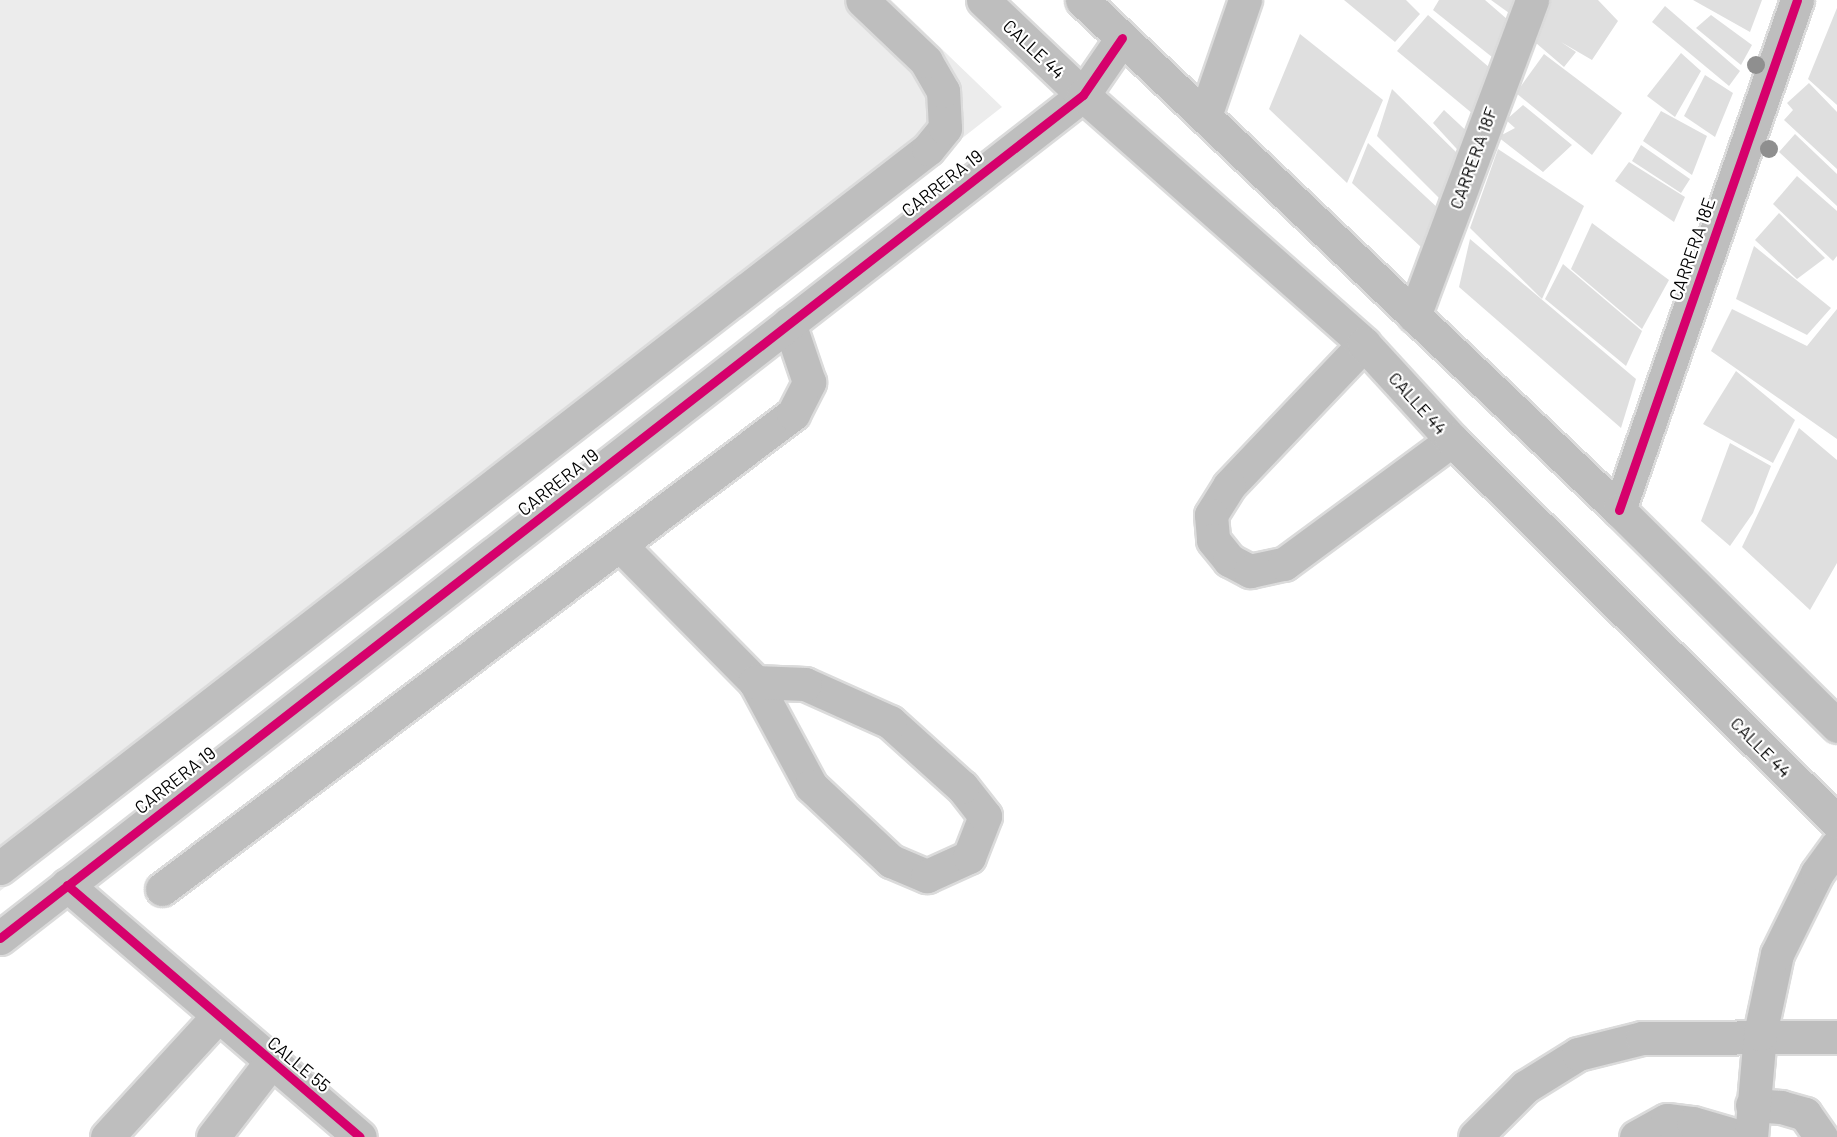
<!DOCTYPE html>
<style>
body{margin:0}
#map{position:relative;width:1837px;height:1137px;overflow:hidden;background:#fff;font-family:Barlow,sans-serif}
div>[style]{position:absolute}
.green>*{inset:0;background:#ececec}
.building>*{inset:0;background:#dfdfdf}
.roads{filter:drop-shadow(2px 0 #dbdbdb) drop-shadow(-2px 0 #dbdbdb) drop-shadow(0 2px #dbdbdb) drop-shadow(0 -2px #dbdbdb)}
.minor>*{height:33px;margin:-16.5px;padding:0 16.5px;transform-origin:16.5px;border-radius:16.5px;background:#bebebe}
.major>*{height:33px;margin:-16.5px;padding:0 16.5px;transform-origin:16.5px;border-radius:16.5px;background:#bebebe}
.cycleway>*{height:9px;margin:-4.5px;padding:0 4.5px;transform-origin:4.5px;border-radius:4.5px;background:#d6006c}
.trees>*{width:18px;height:18px;margin:-9px;border-radius:50%;background:#8f8f8f}
span{translate:-50% -50%;white-space:nowrap;text-align:center;line-height:1.15;-webkit-text-stroke:4.5px #fff;paint-order:stroke}
.street-label{font-size:18px;color:#000}
</style>
<div id="map">
<div class="green">
<i style="clip-path:polygon(0 0,891px 0,1002px 107px,0 891px)"></i>
</div>
<div class="building">
<i style="clip-path:polygon(1344px 0,1406px 0,1420px 14px,1395px 42px)"></i>
<i style="clip-path:polygon(1439px 0,1485px 0,1515px 26px,1497px 61px,1433px 10px)"></i>
<i style="clip-path:polygon(1491px 0,1517px 0,1509px 13px)"></i>
<i style="clip-path:polygon(1546px 0,1598px 0,1618px 21px,1592px 60px,1561px 42px,1576px 52px,1564px 67px,1536px 43px)"></i>
<i style="clip-path:polygon(1693px 0,1762px 0,1750px 32px)"></i>
<i style="clip-path:polygon(1665px 6px,1740px 71px,1729px 86px,1652px 22px)"></i>
<i style="clip-path:polygon(1837px 8px,1837px 105px,1808px 79px)"></i>
<i style="clip-path:polygon(1428px 15px,1497px 74px,1473px 114px,1397px 51px)"></i>
<i style="clip-path:polygon(1711px 15px,1752px 45px,1741px 65px,1696px 28px)"></i>
<i style="clip-path:polygon(1300px 34px,1383px 100px,1347px 183px,1269px 109px)"></i>
<i style="clip-path:polygon(1681px 53px,1701px 71px,1675px 117px,1647px 96px)"></i>
<i style="clip-path:polygon(1544px 54px,1622px 113px,1592px 155px,1516px 93px)"></i>
<i style="clip-path:polygon(1705px 75px,1733px 93px,1715px 137px,1684px 116px)"></i>
<i style="clip-path:polygon(1809px 83px,1837px 112px,1837px 169px,1784px 120px,1793px 110px,1787px 103px)"></i>
<i style="clip-path:polygon(1392px 89px,1461px 157px,1441px 200px,1377px 136px)"></i>
<i style="clip-path:polygon(1523px 105px,1572px 145px,1543px 172px,1498px 137px,1515px 128px,1506px 120px)"></i>
<i style="clip-path:polygon(1444px 110px,1474px 138px,1466px 159px,1433px 123px)"></i>
<i style="clip-path:polygon(1661px 111px,1707px 136px,1692px 175px,1643px 141px)"></i>
<i style="clip-path:polygon(1795px 134px,1837px 174px,1837px 206px,1779px 152px)"></i>
<i style="clip-path:polygon(1368px 143px,1440px 210px,1422px 248px,1352px 183px)"></i>
<i style="clip-path:polygon(1641px 145px,1690px 179px,1681px 193px,1632px 161px)"></i>
<i style="clip-path:polygon(1498px 149px,1584px 206px,1542px 299px,1470px 228px)"></i>
<i style="clip-path:polygon(1629px 162px,1685px 197px,1674px 222px,1615px 181px)"></i>
<i style="clip-path:polygon(1797px 176px,1837px 211px,1837px 256px,1833px 261px,1773px 204px)"></i>
<i style="clip-path:polygon(1779px 213px,1825px 258px,1797px 279px,1755px 240px)"></i>
<i style="clip-path:polygon(1592px 223px,1669px 280px,1642px 329px,1571px 269px)"></i>
<i style="clip-path:polygon(1470px 239px,1636px 379px,1621px 428px,1459px 287px)"></i>
<i style="clip-path:polygon(1754px 246px,1831px 308px,1807px 335px,1736px 299px)"></i>
<i style="clip-path:polygon(1563px 264px,1642px 331px,1626px 366px,1545px 299px)"></i>
<i style="clip-path:polygon(1732px 309px,1807px 346px,1837px 309px,1837px 439px,1711px 351px)"></i>
<i style="clip-path:polygon(1736px 371px,1795px 420px,1773px 463px,1703px 424px)"></i>
<i style="clip-path:polygon(1799px 428px,1837px 460px,1837px 563px,1810px 610px,1742px 547px)"></i>
<i style="clip-path:polygon(1730px 443px,1771px 466px,1753px 513px,1730px 546px,1701px 521px)"></i>
</div>
<div class="roads">
<div class="minor">
<i style="left:1205px;top:116px;width:123px;rotate:-71deg"></i>
<i style="left:1414px;top:316px;width:337px;rotate:-69.5deg"></i>
<i style="left:1364px;top:344px;width:196px;rotate:133.6deg"></i>
<i style="left:1229px;top:486px;width:34px;rotate:122deg"></i>
<i style="left:1211px;top:515px;width:25px;rotate:85deg"></i>
<i style="left:1213px;top:540px;width:26px;rotate:51deg"></i>
<i style="left:1229px;top:560px;width:24px;rotate:28deg"></i>
<i style="left:1250px;top:571px;width:35px;rotate:-12deg"></i>
<i style="left:1284px;top:564px;width:209px;rotate:-36.4deg"></i>
<i style="left:1619px;top:510px;width:540px;rotate:-70.76deg"></i>
<i style="left:620px;top:545px;width:192px;rotate:45.4deg"></i>
<i style="left:755px;top:682px;width:118px;rotate:61.7deg"></i>
<i style="left:811px;top:786px;width:110px;rotate:43.2deg"></i>
<i style="left:891px;top:861px;width:39px;rotate:23deg"></i>
<i style="left:927px;top:876px;width:46px;rotate:-24.3deg"></i>
<i style="left:969px;top:857px;width:44px;rotate:-68.7deg"></i>
<i style="left:985px;top:816px;width:37px;rotate:-128deg"></i>
<i style="left:962px;top:787px;width:97px;rotate:-137.9deg"></i>
<i style="left:890px;top:722px;width:93px;rotate:-155.9deg"></i>
<i style="left:805px;top:684px;width:50px;rotate:-177.7deg"></i>
<i style="left:0;top:868px;width:1174px;rotate:-37.77deg"></i>
<i style="left:928px;top:149px;width:27px;rotate:-51deg"></i>
<i style="left:945px;top:128px;width:37px;rotate:-93deg"></i>
<i style="left:943px;top:91px;width:34px;rotate:-120deg"></i>
<i style="left:926px;top:61px;width:88px;rotate:-136.4deg"></i>
<i style="left:67px;top:885px;width:386px;rotate:40.7deg"></i>
<i style="left:162px;top:889px;width:790px;rotate:-36.97deg"></i>
<i style="left:793px;top:414px;width:36px;rotate:-63deg"></i>
<i style="left:809px;top:382px;width:62px;rotate:-108.7deg"></i>
<i style="left:0;top:938px;width:1372px;rotate:-37.9deg"></i>
<i style="left:1083px;top:95px;width:69px;rotate:-55.6deg"></i>
<i style="left:1752px;top:1105px;width:29px;rotate:4deg"></i>
<i style="left:1781px;top:1107px;width:25px;rotate:16deg"></i>
<i style="left:1805px;top:1114px;width:28px;rotate:55deg"></i>
<i style="left:107px;top:1137px;width:164px;rotate:-47.5deg"></i>
<i style="left:213px;top:1137px;width:93px;rotate:-52.4deg"></i>
<i style="left:1475px;top:1137px;width:71px;rotate:-45deg"></i>
<i style="left:1525px;top:1087px;width:62px;rotate:-31.9deg"></i>
<i style="left:1578px;top:1054px;width:66px;rotate:-14deg"></i>
<i style="left:1642px;top:1038px;width:195px;rotate:-0.3deg"></i>
<i style="left:1636px;top:1137px;width:35px;rotate:-29deg"></i>
<i style="left:1667px;top:1120px;width:26px;rotate:7deg"></i>
<i style="left:1693px;top:1123px;width:50px;rotate:16.3deg"></i>
<i style="left:1751px;top:1137px;width:103px;rotate:-85deg"></i>
<i style="left:1760px;top:1034px;width:82px;rotate:-78deg"></i>
<i style="left:1777px;top:954px;width:90px;rotate:-63.7deg"></i>
<i style="left:1817px;top:873px;width:34px;rotate:-54deg"></i>
</div>
<div class="major">
<i style="left:983px;top:0;width:138px;rotate:43.5deg"></i>
<i style="left:1083px;top:95px;width:375px;rotate:41.5deg"></i>
<i style="left:1364px;top:344px;width:130px;rotate:47.5deg"></i>
<i style="left:1452px;top:440px;width:542px;rotate:44.78deg"></i>
<i style="left:1082px;top:0;width:741px;rotate:43.52deg"></i>
<i style="left:1619px;top:510px;width:307px;rotate:44.7deg"></i>
</div>
</div>
<div class="cycleway">
<i style="left:1619px;top:510px;width:540px;rotate:-70.76deg"></i>
<i style="left:67px;top:885px;width:386px;rotate:40.7deg"></i>
<i style="left:0;top:938px;width:1372px;rotate:-37.9deg"></i>
<i style="left:1083px;top:95px;width:69px;rotate:-55.6deg"></i>
</div>
<div class="trees">
<i style="left:1756px;top:65px"></i>
<i style="left:1769px;top:149px"></i>
</div>
<div class="street-label">
<span style="left:1034px;top:49px;rotate:43deg">CALLE 44</span>
<span style="left:1473px;top:158px;rotate:-70deg">CARRERA 18F</span>
<span style="left:942px;top:183px;rotate:-38deg">CARRERA 19</span>
<span style="left:1692px;top:249px;rotate:-71deg">CARRERA 18E</span>
<span style="left:1418px;top:403px;rotate:48deg">CALLE 44</span>
<span style="left:558px;top:482px;rotate:-38deg">CARRERA 19</span>
<span style="left:1761px;top:747px;rotate:45deg">CALLE 44</span>
<span style="left:175px;top:780px;rotate:-38deg">CARRERA 19</span>
<span style="left:299px;top:1064px;rotate:40deg">CALLE 55</span>
</div>
</div>
